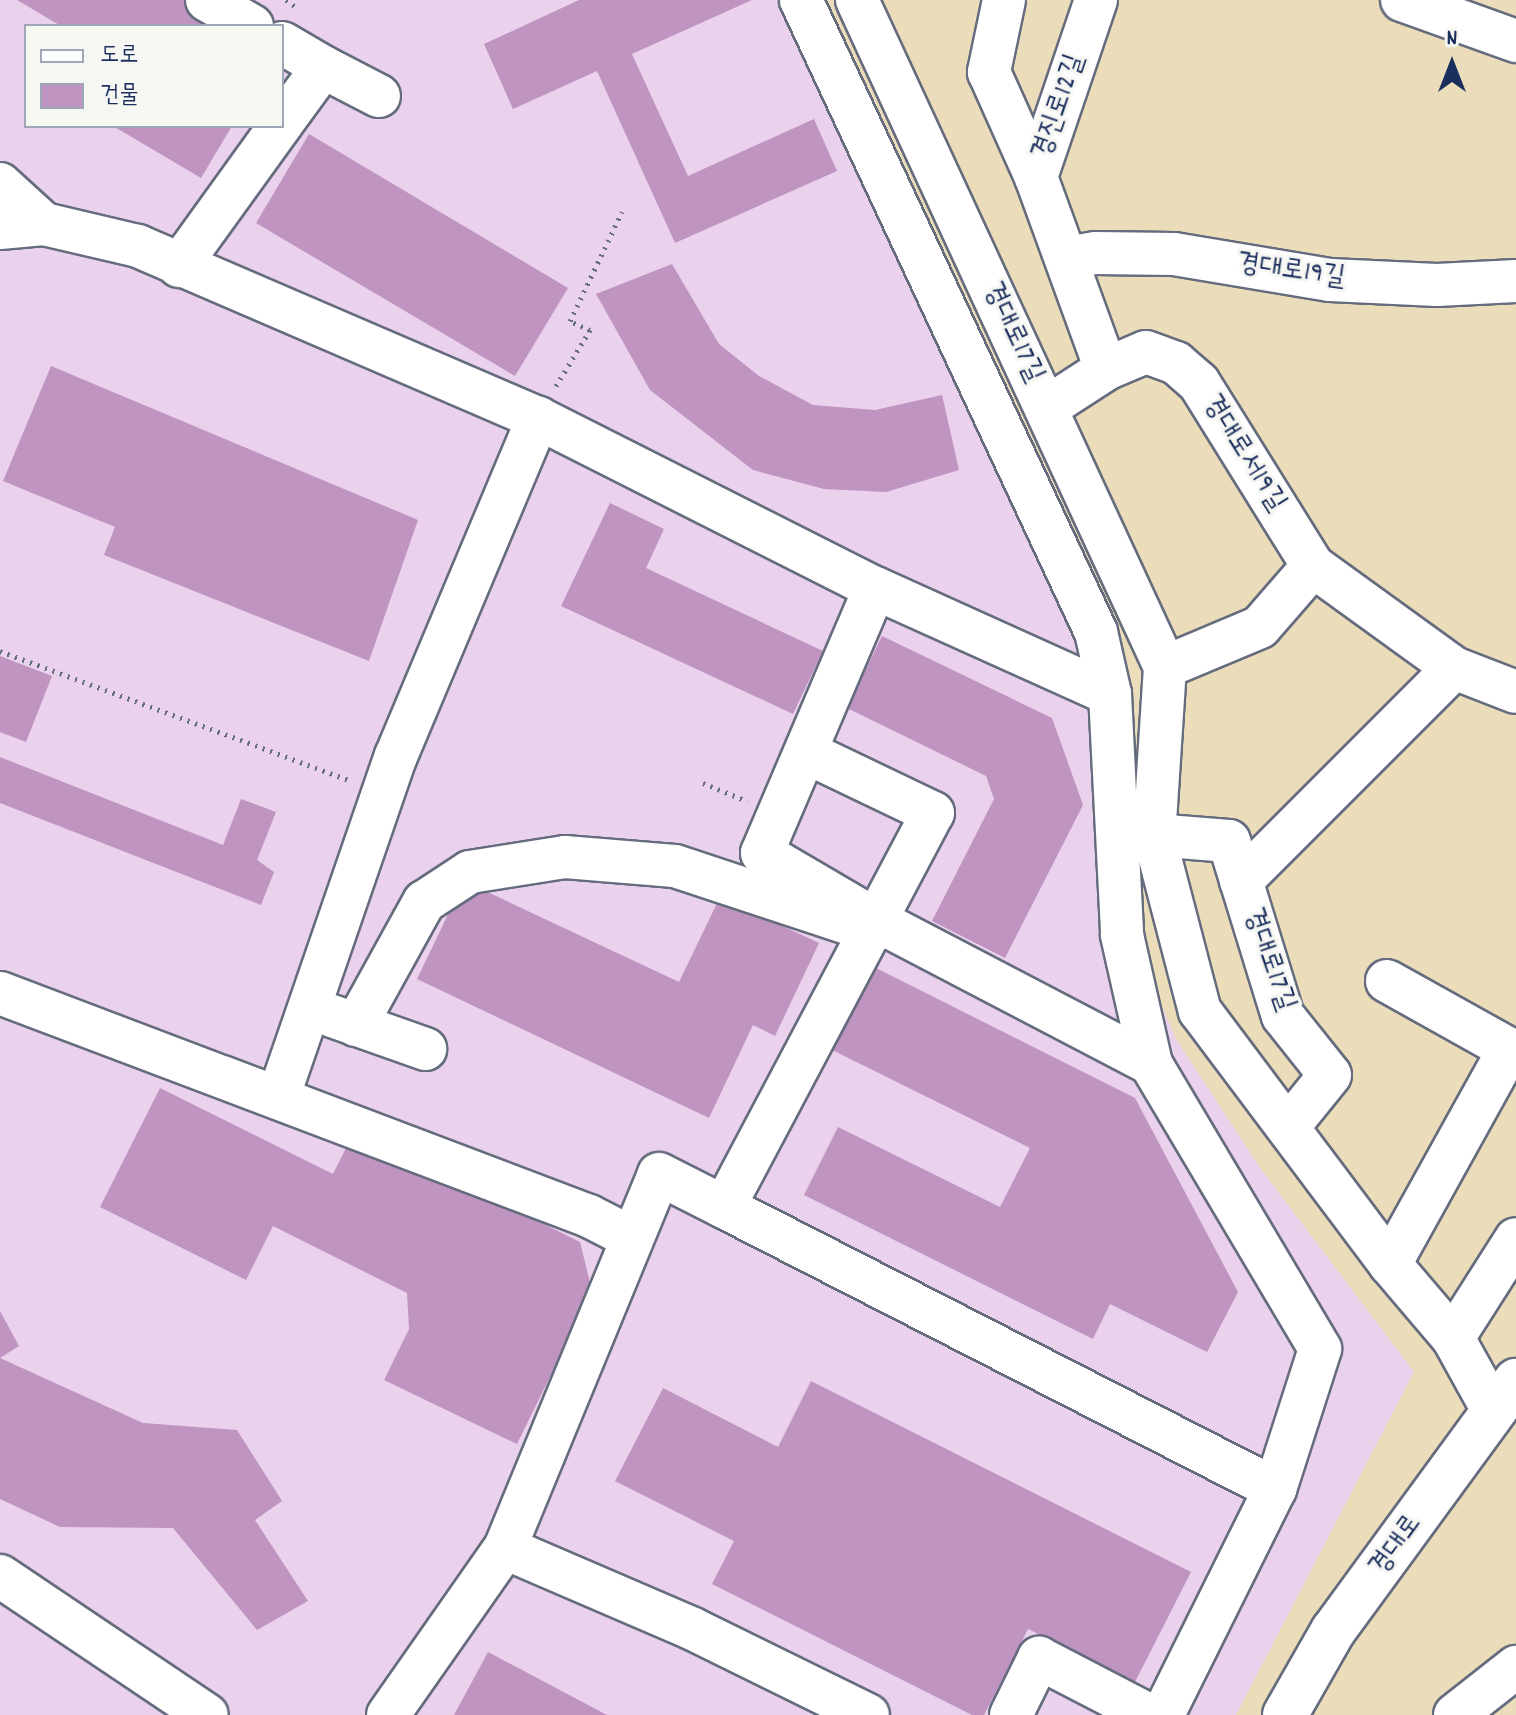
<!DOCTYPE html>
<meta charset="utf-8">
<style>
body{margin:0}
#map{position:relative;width:1516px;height:1715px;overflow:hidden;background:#ecddba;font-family:Dekko,"Poor Story",sans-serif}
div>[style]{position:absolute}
.built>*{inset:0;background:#ead1ec}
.building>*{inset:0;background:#bf94c1}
.path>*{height:5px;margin-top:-2.5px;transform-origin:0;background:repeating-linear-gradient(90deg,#646c7e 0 2px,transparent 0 8px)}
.roads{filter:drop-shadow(2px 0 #646c7e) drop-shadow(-2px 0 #646c7e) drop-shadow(0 2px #646c7e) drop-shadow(0 -2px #646c7e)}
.minor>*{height:42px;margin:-21px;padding:0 21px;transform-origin:21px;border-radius:21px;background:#fff}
.major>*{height:44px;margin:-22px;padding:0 22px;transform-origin:22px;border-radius:22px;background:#fff}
span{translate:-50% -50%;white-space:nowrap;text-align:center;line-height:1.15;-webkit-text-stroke:6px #f6f6f2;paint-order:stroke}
.street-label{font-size:28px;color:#1b2f5e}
.legend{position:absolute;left:24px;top:24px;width:260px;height:104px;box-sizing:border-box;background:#f6f6f2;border:2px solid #9ea6b7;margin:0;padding:10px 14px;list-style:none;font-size:24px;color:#1b2f5e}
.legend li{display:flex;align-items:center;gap:16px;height:40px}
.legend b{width:40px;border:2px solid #9ea6b7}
.north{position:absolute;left:1412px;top:24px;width:80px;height:80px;-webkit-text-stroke:6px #f6f6f2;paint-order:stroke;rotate:0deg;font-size:22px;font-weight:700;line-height:32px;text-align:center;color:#1b2f5e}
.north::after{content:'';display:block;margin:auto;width:28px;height:36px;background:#1b2f5e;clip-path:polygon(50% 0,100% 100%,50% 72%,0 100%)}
</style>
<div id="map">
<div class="built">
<i style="clip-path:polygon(evenodd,0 0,813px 0,1113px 636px,1142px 960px,1176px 1039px,1261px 1169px,1414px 1372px,1236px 1715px,0 1715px,0 0,26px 26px,282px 26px,282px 126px,26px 126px,26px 26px)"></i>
</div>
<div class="building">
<i style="clip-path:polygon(17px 0,186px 0,230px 26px,61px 26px)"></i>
<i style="clip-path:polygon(579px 0,752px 0,632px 54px,688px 176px,814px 119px,837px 171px,675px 243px,597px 71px,513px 109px,484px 44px)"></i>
<i style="clip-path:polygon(113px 126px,232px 126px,201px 178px)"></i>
<i style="clip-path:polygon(309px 134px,568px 288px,515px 376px,256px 223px)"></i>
<i style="clip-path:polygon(672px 264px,719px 344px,759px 376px,813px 405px,875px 410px,942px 395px,959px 470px,886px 492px,824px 489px,753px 470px,650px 390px,596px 294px)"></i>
<i style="clip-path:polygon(51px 366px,418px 520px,369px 661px,104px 555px,115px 527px,3px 481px)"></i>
<i style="clip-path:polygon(610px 503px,664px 529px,646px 568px,823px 651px,793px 714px,561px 606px)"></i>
<i style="clip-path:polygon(882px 636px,1052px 718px,1083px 805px,1005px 958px,932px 921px,994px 799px,986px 776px,847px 708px)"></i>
<i style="clip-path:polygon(0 656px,52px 676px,26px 742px,0 732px)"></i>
<i style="clip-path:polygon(0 757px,223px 845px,241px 799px,276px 812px,257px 860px,274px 872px,261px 905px,0 803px)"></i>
<i style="clip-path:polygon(464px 881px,679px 982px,720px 897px,819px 943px,775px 1036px,753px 1025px,709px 1118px,417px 979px)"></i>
<i style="clip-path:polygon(862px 961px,1135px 1098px,1238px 1292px,1207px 1352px,1110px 1304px,1093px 1339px,804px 1195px,838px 1127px,1000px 1207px,1030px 1148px,820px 1044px)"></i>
<i style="clip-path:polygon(160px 1088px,333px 1174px,355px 1130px,580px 1242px,592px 1291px,517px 1444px,384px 1380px,409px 1329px,407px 1293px,273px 1226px,246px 1280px,100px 1207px)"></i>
<i style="clip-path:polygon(0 1311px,19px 1346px,0 1358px,143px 1423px,237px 1430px,282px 1501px,255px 1520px,308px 1601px,257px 1630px,173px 1528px,60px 1527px,0 1499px)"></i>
<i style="clip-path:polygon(811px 1381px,1191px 1572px,1135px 1682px,1028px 1629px,984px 1715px,972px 1715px,712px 1584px,734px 1541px,615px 1481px,663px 1388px,778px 1447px)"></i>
<i style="clip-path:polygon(488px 1652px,607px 1715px,454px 1715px)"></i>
</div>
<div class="path">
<i style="left:286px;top:0;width:12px;rotate:35deg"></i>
<i style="left:556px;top:386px;width:66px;rotate:-58.7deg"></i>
<i style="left:590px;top:330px;width:22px;rotate:-156deg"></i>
<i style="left:570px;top:321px;width:121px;rotate:-64.5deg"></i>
<i style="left:0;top:651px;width:375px;rotate:20.3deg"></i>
<i style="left:703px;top:783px;width:48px;rotate:22.2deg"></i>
</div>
<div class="roads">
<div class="minor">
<i style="left:207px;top:0;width:52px;rotate:30deg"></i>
<i style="left:801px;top:0;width:697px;rotate:64.98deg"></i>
<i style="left:1096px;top:632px;width:64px;rotate:77.3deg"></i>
<i style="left:1110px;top:694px;width:241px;rotate:87.1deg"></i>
<i style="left:1122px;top:935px;width:132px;rotate:77.3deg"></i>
<i style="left:1151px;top:1064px;width:331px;rotate:59.3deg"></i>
<i style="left:1320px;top:1349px;width:147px;rotate:107.8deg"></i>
<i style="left:1275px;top:1489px;width:252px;rotate:116.4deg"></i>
<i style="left:857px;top:0;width:735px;rotate:65.21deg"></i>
<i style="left:1165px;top:667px;width:168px;rotate:93.7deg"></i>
<i style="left:1154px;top:835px;width:182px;rotate:75.4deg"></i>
<i style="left:1200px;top:1011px;width:316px;rotate:53.1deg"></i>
<i style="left:1390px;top:1264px;width:97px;rotate:49.6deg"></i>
<i style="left:1004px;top:0;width:74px;rotate:101.8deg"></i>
<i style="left:989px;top:72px;width:115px;rotate:65.9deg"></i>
<i style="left:1096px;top:0;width:187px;rotate:108.7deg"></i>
<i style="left:1036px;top:177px;width:204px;rotate:70deg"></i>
<i style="left:1106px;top:369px;width:43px;rotate:-23deg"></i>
<i style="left:1146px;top:352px;width:32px;rotate:20deg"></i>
<i style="left:1176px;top:363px;width:30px;rotate:41deg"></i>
<i style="left:1199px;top:383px;width:216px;rotate:58.1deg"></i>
<i style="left:1313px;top:566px;width:174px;rotate:35.9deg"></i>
<i style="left:1454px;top:668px;width:66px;rotate:21.2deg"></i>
<i style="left:1402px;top:0;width:121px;rotate:19.8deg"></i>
<i style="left:282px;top:43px;width:48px;rotate:30.3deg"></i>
<i style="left:282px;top:123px;width:69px;rotate:-53.8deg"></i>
<i style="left:323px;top:67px;width:63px;rotate:27.4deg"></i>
<i style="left:0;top:184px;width:59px;rotate:42.3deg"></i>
<i style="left:0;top:228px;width:44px;rotate:-5.2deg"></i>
<i style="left:44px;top:224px;width:97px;rotate:13.2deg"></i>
<i style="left:138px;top:246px;width:435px;rotate:23.3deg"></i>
<i style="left:538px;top:418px;width:377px;rotate:26.8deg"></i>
<i style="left:875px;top:588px;width:258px;rotate:24.3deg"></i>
<i style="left:1067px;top:258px;width:28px;rotate:-10deg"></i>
<i style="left:1095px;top:253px;width:79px;rotate:0.7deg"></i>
<i style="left:1174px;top:254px;width:158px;rotate:9.5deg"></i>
<i style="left:1330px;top:280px;width:107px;rotate:2.7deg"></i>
<i style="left:1437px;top:285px;width:79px;rotate:-2.9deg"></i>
<i style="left:179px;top:266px;width:173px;rotate:-54.2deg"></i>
<i style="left:1046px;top:408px;width:72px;rotate:-33deg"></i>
<i style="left:875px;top:588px;width:288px;rotate:113.1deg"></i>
<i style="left:762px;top:853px;width:132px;rotate:30.4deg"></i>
<i style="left:876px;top:920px;width:310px;rotate:27.6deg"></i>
<i style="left:1165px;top:667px;width:103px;rotate:-22.8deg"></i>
<i style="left:1260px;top:627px;width:81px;rotate:-49deg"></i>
<i style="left:1154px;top:835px;width:75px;rotate:4.6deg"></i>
<i style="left:1229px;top:841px;width:183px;rotate:72.9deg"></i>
<i style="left:1283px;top:1016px;width:75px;rotate:51.5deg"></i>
<i style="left:1330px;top:1075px;width:67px;rotate:128.9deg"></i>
<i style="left:1241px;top:881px;width:301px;rotate:-45deg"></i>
<i style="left:1387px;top:981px;width:148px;rotate:29.2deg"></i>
<i style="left:0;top:993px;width:630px;rotate:20.74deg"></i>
<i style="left:589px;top:1216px;width:46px;rotate:27.1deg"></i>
<i style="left:332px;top:1016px;width:99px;rotate:19.5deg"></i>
<i style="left:356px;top:1025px;width:141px;rotate:-61.1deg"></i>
<i style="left:424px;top:902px;width:55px;rotate:-33.1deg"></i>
<i style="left:470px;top:872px;width:96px;rotate:-9deg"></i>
<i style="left:565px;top:857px;width:110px;rotate:4.7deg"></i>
<i style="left:675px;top:866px;width:181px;rotate:18.3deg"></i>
<i style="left:278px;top:1098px;width:362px;rotate:-71deg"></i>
<i style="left:396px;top:756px;width:367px;rotate:-67.2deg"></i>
<i style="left:724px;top:1207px;width:619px;rotate:27.1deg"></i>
<i style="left:1390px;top:1264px;width:246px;rotate:-61deg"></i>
<i style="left:1494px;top:1412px;width:85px;rotate:-119deg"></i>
<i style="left:1453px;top:1338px;width:117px;rotate:-57.5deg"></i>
<i style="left:505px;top:1548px;width:205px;rotate:23.3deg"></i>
<i style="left:693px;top:1629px;width:195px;rotate:26.2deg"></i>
<i style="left:0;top:1576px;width:249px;rotate:33.9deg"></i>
<i style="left:388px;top:1715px;width:204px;rotate:-55deg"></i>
<i style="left:505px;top:1548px;width:404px;rotate:-67.6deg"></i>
<i style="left:659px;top:1174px;width:73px;rotate:26.9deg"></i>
<i style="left:724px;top:1207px;width:446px;rotate:-62.1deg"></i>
<i style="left:933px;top:813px;width:139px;rotate:-154.4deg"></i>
<i style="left:1011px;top:1715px;width:64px;rotate:-63.8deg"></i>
<i style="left:1039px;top:1658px;width:124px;rotate:27.4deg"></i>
<i style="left:1455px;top:1715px;width:78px;rotate:-38.2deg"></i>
</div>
<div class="major">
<i style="left:1285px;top:1715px;width:97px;rotate:-60.3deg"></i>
<i style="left:1333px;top:1631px;width:310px;rotate:-53.8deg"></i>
</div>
</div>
<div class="street-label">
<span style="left:1060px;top:107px;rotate:-71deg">경진로12길</span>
<span style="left:1291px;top:272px;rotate:8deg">경대로19길</span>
<span style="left:1012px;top:333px;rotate:65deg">경대로17길</span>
<span style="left:1243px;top:454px;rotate:58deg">경대로서19길</span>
<span style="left:1268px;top:960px;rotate:71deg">경대로17길</span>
<span style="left:1397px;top:1546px;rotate:-54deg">경대로</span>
</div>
<ul class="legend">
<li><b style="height:10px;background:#fff"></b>도로</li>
<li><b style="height:22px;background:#bf94c1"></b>건물</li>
</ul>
<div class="north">N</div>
</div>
